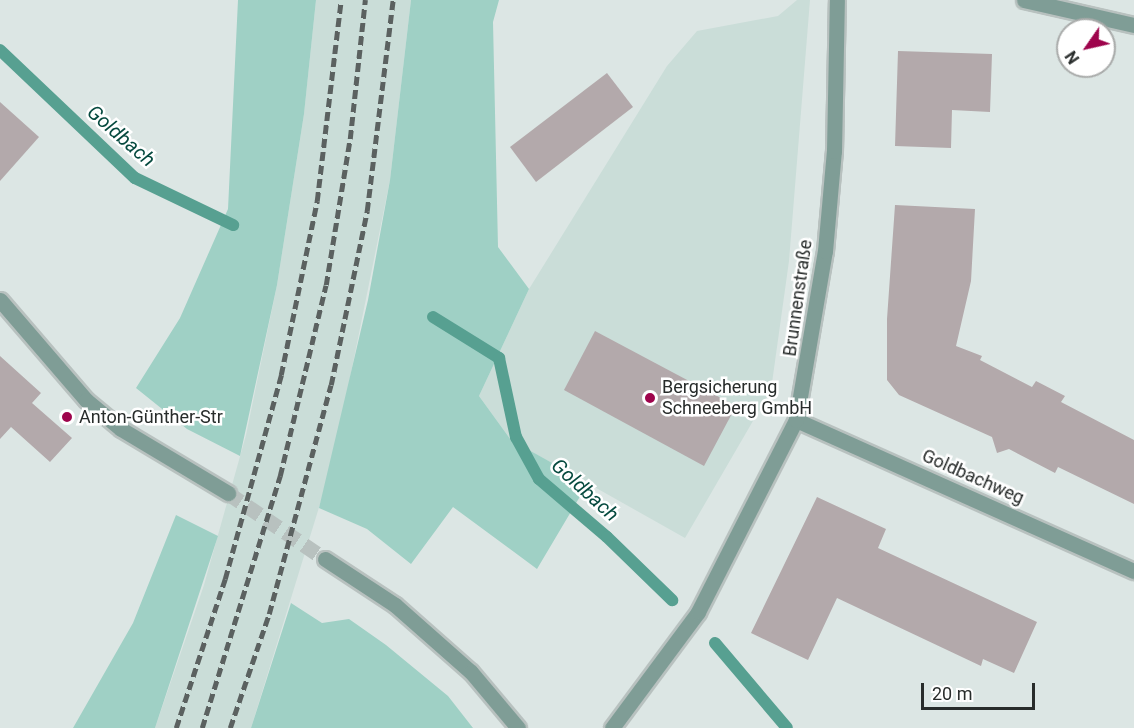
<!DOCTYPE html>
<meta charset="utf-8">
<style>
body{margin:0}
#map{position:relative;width:1134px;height:728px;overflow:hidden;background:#dce6e4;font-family:Roboto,sans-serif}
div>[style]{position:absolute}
.built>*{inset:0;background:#caddd8}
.green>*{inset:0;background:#9fd0c5}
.stream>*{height:12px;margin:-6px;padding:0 6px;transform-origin:6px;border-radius:6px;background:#57a091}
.building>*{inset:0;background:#b3a9ab}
.street-tunnel>*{height:15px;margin-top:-7.5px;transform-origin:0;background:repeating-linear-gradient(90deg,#b8c1bf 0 15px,transparent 0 23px)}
.roads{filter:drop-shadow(2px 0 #b8c1bf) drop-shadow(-2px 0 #b8c1bf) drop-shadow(0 2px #b8c1bf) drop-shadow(0 -2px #b8c1bf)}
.street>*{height:15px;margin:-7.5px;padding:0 7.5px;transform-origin:7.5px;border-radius:7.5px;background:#7f9d96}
.rail>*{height:4.5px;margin-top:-2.25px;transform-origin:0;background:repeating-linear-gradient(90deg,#5b6160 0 9px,transparent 0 13.5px)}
.dots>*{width:16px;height:16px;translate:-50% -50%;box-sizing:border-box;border:3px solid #fff;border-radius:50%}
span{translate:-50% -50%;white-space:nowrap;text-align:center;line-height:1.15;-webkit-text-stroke:5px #fff;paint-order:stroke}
.street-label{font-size:18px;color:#282c2b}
.poi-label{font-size:18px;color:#282c2b}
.left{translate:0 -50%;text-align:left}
.water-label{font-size:20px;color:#064a3f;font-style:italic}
.north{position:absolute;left:1056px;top:18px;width:60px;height:60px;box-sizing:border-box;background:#fff;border:2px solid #a9abaa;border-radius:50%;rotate:236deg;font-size:16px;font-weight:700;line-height:24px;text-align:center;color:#282c2b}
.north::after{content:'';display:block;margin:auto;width:21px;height:27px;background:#9e044c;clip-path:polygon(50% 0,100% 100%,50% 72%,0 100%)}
.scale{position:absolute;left:921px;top:683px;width:114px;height:27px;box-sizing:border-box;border:3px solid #282c2b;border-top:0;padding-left:8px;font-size:18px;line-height:21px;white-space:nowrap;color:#282c2b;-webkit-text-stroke:4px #fff;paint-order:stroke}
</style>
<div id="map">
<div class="built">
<i style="clip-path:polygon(316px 0,411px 0,390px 180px,333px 462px,251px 728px,155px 728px,204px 585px,246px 435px,277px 285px,304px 114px)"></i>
<i style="clip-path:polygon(797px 0,810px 0,789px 261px,771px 390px,685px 538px,511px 440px,479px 396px,529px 289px,667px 66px,697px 31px,778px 16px)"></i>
</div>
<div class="green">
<i style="clip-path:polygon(238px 0,316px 0,304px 114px,277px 285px,240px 456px,187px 429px,136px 388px,180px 318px,228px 209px)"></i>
<i style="clip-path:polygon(411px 0,499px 0,493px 22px,498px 247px,529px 289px,479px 396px,511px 440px,588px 483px,537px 569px,453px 507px,411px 564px,367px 529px,319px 508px,368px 300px,390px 180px)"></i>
<i style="clip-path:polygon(176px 515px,218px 536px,155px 728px,73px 728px,133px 623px)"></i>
<i style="clip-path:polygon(291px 603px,322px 623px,349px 619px,386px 645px,448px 696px,473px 728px,251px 728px)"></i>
</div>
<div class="stream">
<i style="left:0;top:50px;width:186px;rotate:43.5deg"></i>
<i style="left:135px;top:178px;width:109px;rotate:25.6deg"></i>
<i style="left:433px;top:317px;width:78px;rotate:31.8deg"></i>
<i style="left:499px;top:358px;width:81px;rotate:77.9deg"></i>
<i style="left:516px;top:437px;width:48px;rotate:61.3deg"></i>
<i style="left:539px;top:479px;width:89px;rotate:40.5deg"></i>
<i style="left:607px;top:537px;width:91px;rotate:44.1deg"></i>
<i style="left:715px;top:643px;width:111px;rotate:49.7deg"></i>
</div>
<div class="building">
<i style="clip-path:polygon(898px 51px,992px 54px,990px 112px,952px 110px,951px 148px,895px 146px)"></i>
<i style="clip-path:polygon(607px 73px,633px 107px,536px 182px,510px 147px)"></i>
<i style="clip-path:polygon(0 102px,39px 137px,0 181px)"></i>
<i style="clip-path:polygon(895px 205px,975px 209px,971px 281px,956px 346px,982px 356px,980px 360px,1032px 387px,1036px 381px,1065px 396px,1061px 402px,1134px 440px,1134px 504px,1058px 467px,1055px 473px,1009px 449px,997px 453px,992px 437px,899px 395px,887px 380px,887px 319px)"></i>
<i style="clip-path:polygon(595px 331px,736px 406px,704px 466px,564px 390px)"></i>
<i style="clip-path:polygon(0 356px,41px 393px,32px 403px,72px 438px,50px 462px,11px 427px,0 439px)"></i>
<i style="clip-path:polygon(817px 497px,886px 529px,878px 548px,1037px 622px,1014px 673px,983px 659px,981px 666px,837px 598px,808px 660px,751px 633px)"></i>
</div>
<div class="street-tunnel">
<i style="left:228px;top:493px;width:117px;rotate:34.2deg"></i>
</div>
<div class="roads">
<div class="street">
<i style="left:1024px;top:0;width:113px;rotate:12.8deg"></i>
<i style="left:0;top:300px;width:132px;rotate:49.3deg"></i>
<i style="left:86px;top:400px;width:45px;rotate:39.6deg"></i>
<i style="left:121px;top:429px;width:125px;rotate:30.9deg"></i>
<i style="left:796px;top:420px;width:370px;rotate:24.1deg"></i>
<i style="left:325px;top:559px;width:84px;rotate:33.3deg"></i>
<i style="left:395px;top:605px;width:101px;rotate:41.4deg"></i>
<i style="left:471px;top:672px;width:73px;rotate:50deg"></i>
<i style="left:612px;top:728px;width:144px;rotate:-53.4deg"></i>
<i style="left:698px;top:612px;width:216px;rotate:-63deg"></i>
<i style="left:796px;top:420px;width:171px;rotate:-80.3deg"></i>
<i style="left:825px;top:251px;width:100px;rotate:-84.9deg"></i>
<i style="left:834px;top:151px;width:151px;rotate:-88.9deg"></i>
</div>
</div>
<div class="rail">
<i style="left:176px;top:728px;width:157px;rotate:-71.8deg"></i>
<i style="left:225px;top:579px;width:212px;rotate:-74.6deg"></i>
<i style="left:281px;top:375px;width:178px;rotate:-78.3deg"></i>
<i style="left:317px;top:201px;width:202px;rotate:-83.2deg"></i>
<i style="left:202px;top:728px;width:264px;rotate:-72.8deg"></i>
<i style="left:280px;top:476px;width:196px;rotate:-76.5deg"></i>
<i style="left:326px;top:285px;width:148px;rotate:-80.7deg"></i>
<i style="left:350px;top:139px;width:140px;rotate:-83.8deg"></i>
<i style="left:230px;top:728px;width:120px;rotate:-71.1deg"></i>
<i style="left:269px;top:614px;width:237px;rotate:-74.9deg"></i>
<i style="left:331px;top:385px;width:178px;rotate:-78.3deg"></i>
<i style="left:367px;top:211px;width:213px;rotate:-83deg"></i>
</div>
<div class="dots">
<i style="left:650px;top:398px;background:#9e044c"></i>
<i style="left:67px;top:417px;background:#9e044c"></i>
</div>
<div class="street-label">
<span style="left:798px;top:298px;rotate:-82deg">Brunnenstraße</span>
<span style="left:973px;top:477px;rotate:24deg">Goldbachweg</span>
</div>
<div class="poi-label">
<span class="left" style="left:662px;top:398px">Bergsicherung<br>Schneeberg GmbH</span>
<span class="left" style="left:79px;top:417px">Anton-Günther-Str</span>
</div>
<div class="water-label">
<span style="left:121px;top:136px;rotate:41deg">Goldbach</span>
<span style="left:585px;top:490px;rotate:42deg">Goldbach</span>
</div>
<div class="north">N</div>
<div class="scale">20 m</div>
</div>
